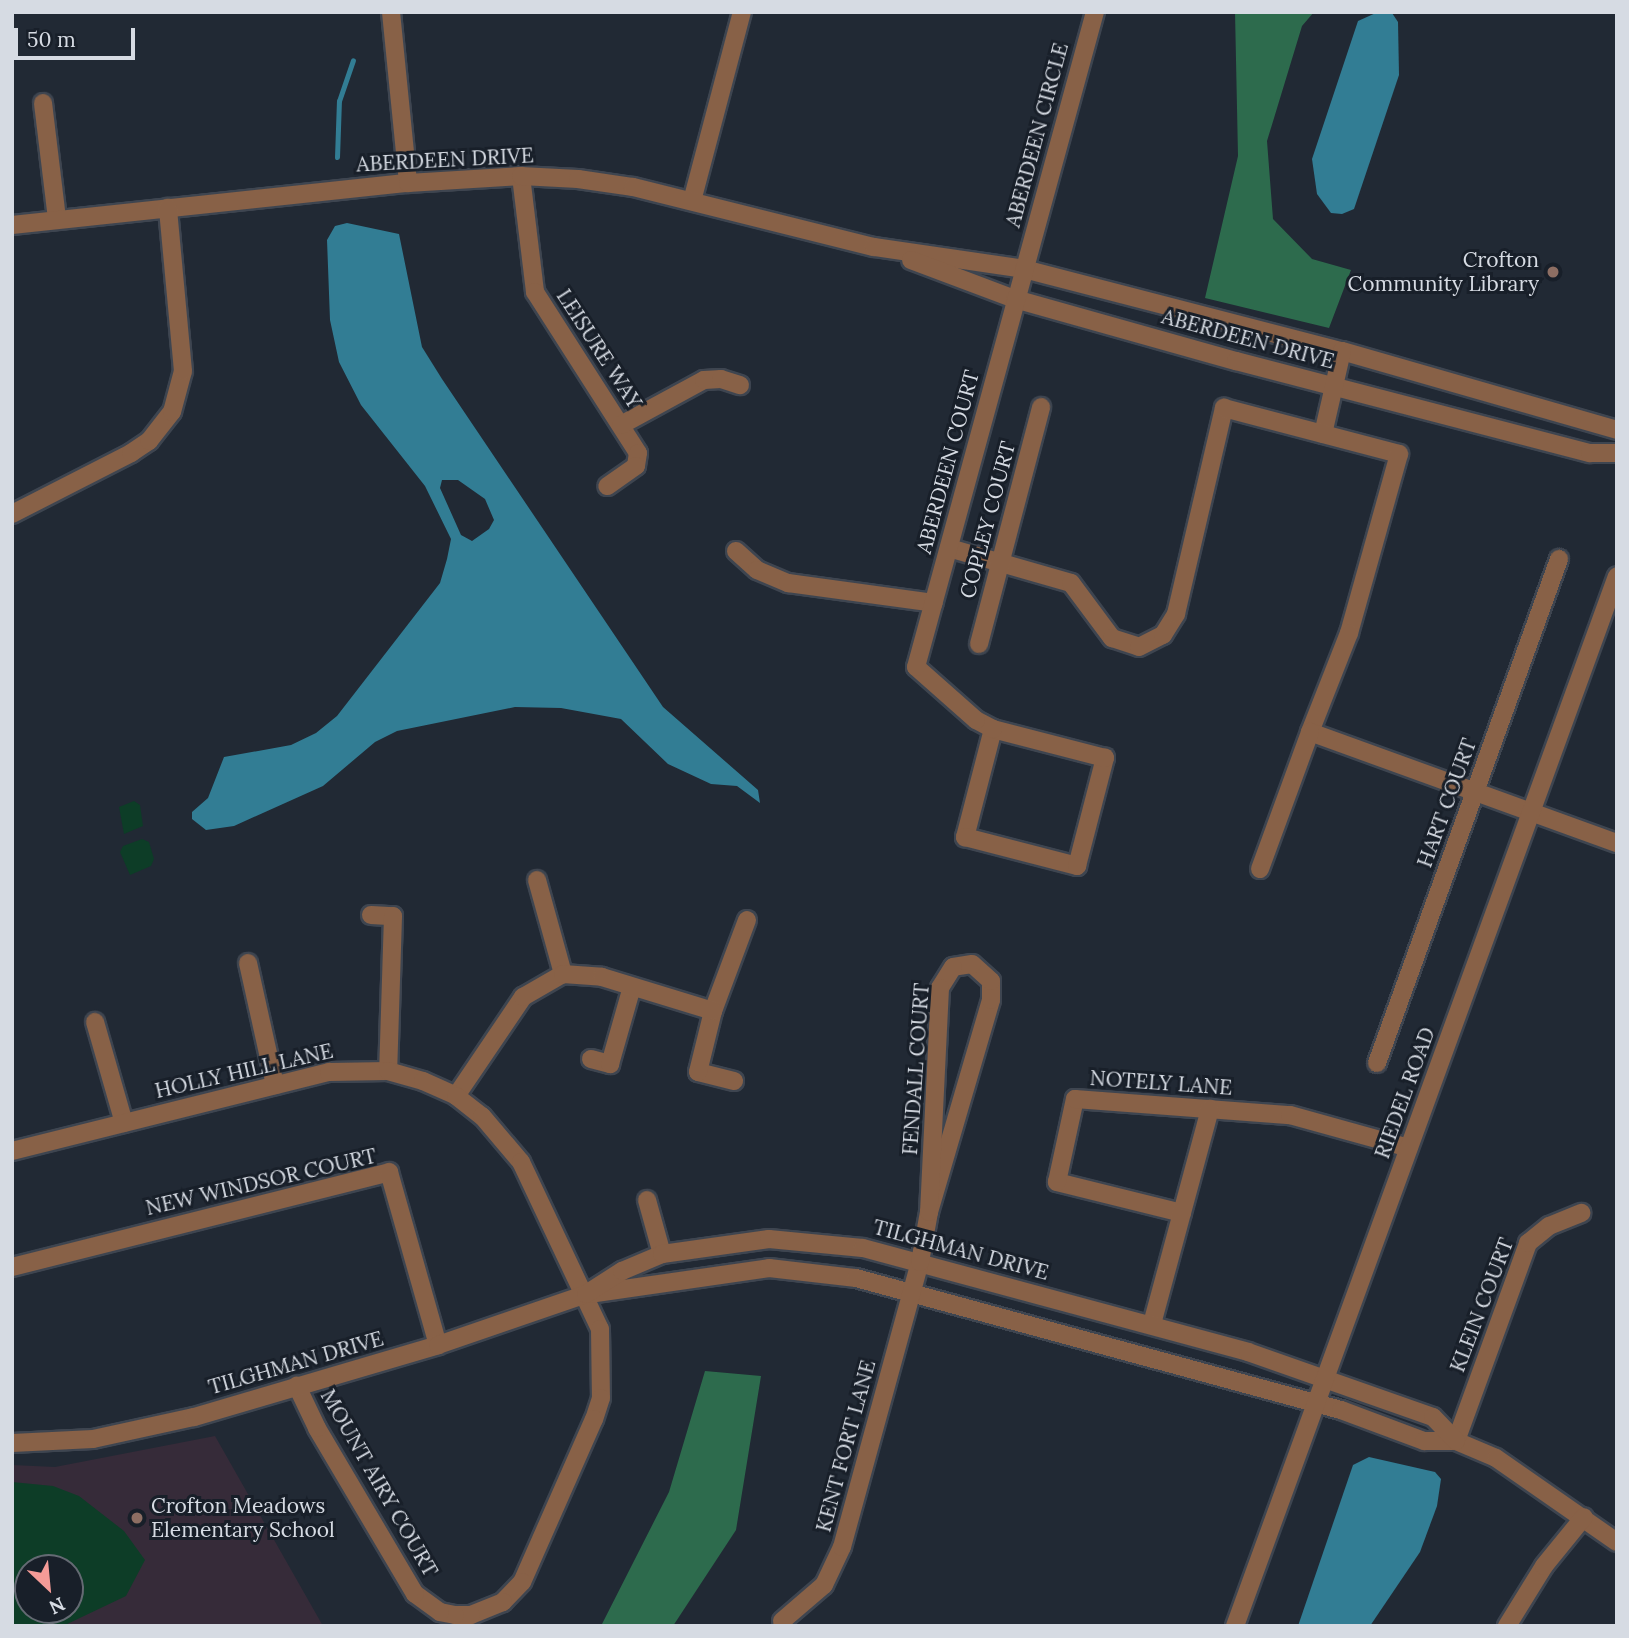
<!DOCTYPE html>
<style>
body{margin:0}
#map{position:relative;width:1629px;height:1638px;overflow:hidden;background:#212934;font-family:Lora,serif}
div>[style]{position:absolute}
.education>*{inset:0;background:#362b39}
.green>*{inset:0;background:#0d3d27}
.forest>*{inset:0;background:#2d6b4d}
.water>*{inset:0;background:#327d94}
.stream>*{height:5px;margin:-2.5px;padding:0 2.5px;transform-origin:2.5px;border-radius:2.5px;background:#327d94}
.roads{filter:drop-shadow(2px 0 #3e4550) drop-shadow(-2px 0 #3e4550) drop-shadow(0 2px #3e4550) drop-shadow(0 -2px #3e4550)}
.minor>*{height:18px;margin:-9px;padding:0 9px;transform-origin:9px;border-radius:9px;background:#886147}
.dots>*{width:19px;height:19px;translate:-50% -50%;box-sizing:border-box;border:4px solid #181f29;border-radius:50%}
span{translate:-50% -50%;white-space:nowrap;text-align:center;line-height:1.15;-webkit-text-stroke:6px #181f29;paint-order:stroke}
.street-label{font-size:21px;color:#d6dbe3}
.poi-label{font-size:21px;color:#d6dbe3}
.right{translate:-100% -50%;text-align:right}
.left{translate:0 -50%;text-align:left}
.frame{position:absolute;inset:0;border:14px solid #d6dbe3;pointer-events:none}
.north{position:absolute;left:14px;top:1554px;width:70px;height:70px;box-sizing:border-box;background:#181f29;border:2px solid #646a73;border-radius:50%;rotate:154deg;font-size:19px;font-weight:700;line-height:28px;text-align:center;color:#d6dbe3}
.north::after{content:'';display:block;margin:auto;width:24px;height:32px;background:#f59b97;clip-path:polygon(50% 0,100% 100%,50% 72%,0 100%)}
.scale{position:absolute;left:14px;top:28px;width:121px;height:32px;box-sizing:border-box;border:4px solid #d6dbe3;border-top:0;padding-left:9px;font-size:21px;line-height:24px;white-space:nowrap;color:#d6dbe3;-webkit-text-stroke:5px #181f29;paint-order:stroke}
</style>
<div id="map">
<div class="education">
<i style="clip-path:polygon(evenodd,215px 1436px,323px 1626px,12px 1626px,12px 1465px,55px 1467px,215px 1436px,28px 1568px,70px 1568px,70px 1610px,28px 1610px,28px 1568px)"></i>
</div>
<div class="green">
<i style="clip-path:polygon(134px 801px,140px 805px,143px 826px,124px 834px,119px 807px)"></i>
<i style="clip-path:polygon(142px 839px,149px 842px,154px 859px,151px 866px,130px 875px,120px 852px,123px 846px)"></i>
<i style="clip-path:polygon(evenodd,12px 1482px,53px 1486px,79px 1496px,124px 1531px,145px 1560px,126px 1596px,63px 1626px,12px 1626px,12px 1482px,28px 1568px,70px 1568px,70px 1610px,28px 1610px,28px 1568px)"></i>
</div>
<div class="forest">
<i style="clip-path:polygon(1235px 12px,1314px 12px,1302px 26px,1267px 141px,1273px 219px,1312px 259px,1351px 270px,1329px 328px,1205px 298px,1238px 156px)"></i>
<i style="clip-path:polygon(705px 1371px,761px 1376px,736px 1530px,673px 1626px,601px 1626px,669px 1492px)"></i>
</div>
<div class="water">
<i style="clip-path:polygon(1378px 12px,1392px 13px,1398px 22px,1399px 75px,1354px 209px,1342px 214px,1331px 213px,1317px 194px,1312px 159px,1358px 21px)"></i>
<i style="clip-path:polygon(evenodd,347px 223px,399px 234px,422px 347px,442px 379px,663px 707px,758px 790px,760px 803px,737px 786px,711px 784px,668px 764px,621px 719px,561px 708px,515px 707px,397px 731px,375px 742px,323px 786px,234px 826px,206px 830px,192px 819px,192px 812px,208px 798px,224px 757px,291px 745px,316px 733px,337px 716px,440px 583px,447px 559px,451px 539px,425px 486px,361px 405px,339px 362px,330px 320px,327px 240px,335px 226px,347px 223px,442px 480px,458px 480px,485px 499px,494px 520px,489px 529px,472px 541px,461px 535px,440px 488px,442px 480px)"></i>
<i style="clip-path:polygon(1369px 1457px,1435px 1472px,1441px 1479px,1437px 1506px,1420px 1552px,1370px 1626px,1298px 1626px,1353px 1465px)"></i>
</div>
<div class="stream">
<i style="left:337px;top:157px;width:56px;rotate:-88deg"></i>
<i style="left:339px;top:101px;width:43px;rotate:-71.1deg"></i>
</div>
<div class="roads">
<div class="minor">
<i style="left:391px;top:12px;width:172px;rotate:84.3deg"></i>
<i style="left:43px;top:103px;width:117px;rotate:83.1deg"></i>
<i style="left:521px;top:176px;width:117px;rotate:83.1deg"></i>
<i style="left:535px;top:292px;width:191px;rotate:57.4deg"></i>
<i style="left:638px;top:453px;width:13px;rotate:99deg"></i>
<i style="left:636px;top:466px;width:35px;rotate:145deg"></i>
<i style="left:692px;top:201px;width:196px;rotate:-75.2deg"></i>
<i style="left:12px;top:225px;width:398px;rotate:-6.1deg"></i>
<i style="left:408px;top:183px;width:113px;rotate:-3.5deg"></i>
<i style="left:521px;top:176px;width:57px;rotate:3deg"></i>
<i style="left:578px;top:179px;width:56px;rotate:8.3deg"></i>
<i style="left:633px;top:187px;width:248px;rotate:14deg"></i>
<i style="left:874px;top:247px;width:152px;rotate:8.3deg"></i>
<i style="left:1024px;top:269px;width:328px;rotate:14.5deg"></i>
<i style="left:1342px;top:351px;width:286px;rotate:16deg"></i>
<i style="left:911px;top:260px;width:111px;rotate:20.6deg"></i>
<i style="left:1015px;top:299px;width:230px;rotate:15.7deg"></i>
<i style="left:1236px;top:361px;width:366px;rotate:14.6deg"></i>
<i style="left:1590px;top:453px;width:27px"></i>
<i style="left:621px;top:425px;width:94px;rotate:-28.5deg"></i>
<i style="left:704px;top:380px;width:17px;rotate:-3deg"></i>
<i style="left:721px;top:379px;width:20px;rotate:18deg"></i>
<i style="left:1323px;top:434px;width:85px;rotate:-77.1deg"></i>
<i style="left:12px;top:514px;width:134px;rotate:-27.1deg"></i>
<i style="left:131px;top:453px;width:22px;rotate:-34deg"></i>
<i style="left:149px;top:441px;width:37px;rotate:-52deg"></i>
<i style="left:172px;top:412px;width:42px;rotate:-75deg"></i>
<i style="left:183px;top:371px;width:164px;rotate:-95.3deg"></i>
<i style="left:949px;top:548px;width:127px;rotate:16deg"></i>
<i style="left:1071px;top:583px;width:69px;rotate:53.3deg"></i>
<i style="left:1112px;top:638px;width:28px;rotate:18deg"></i>
<i style="left:1139px;top:647px;width:27px;rotate:-27deg"></i>
<i style="left:1163px;top:635px;width:25px;rotate:-58deg"></i>
<i style="left:1176px;top:614px;width:212px;rotate:-76.9deg"></i>
<i style="left:1224px;top:408px;width:181px;rotate:14.7deg"></i>
<i style="left:1399px;top:454px;width:186px;rotate:105.6deg"></i>
<i style="left:1349px;top:633px;width:106px;rotate:111.5deg"></i>
<i style="left:1310px;top:732px;width:326px;rotate:19.9deg"></i>
<i style="left:736px;top:551px;width:28px;rotate:42deg"></i>
<i style="left:757px;top:570px;width:34px;rotate:23deg"></i>
<i style="left:788px;top:583px;width:147px;rotate:7.8deg"></i>
<i style="left:979px;top:644px;width:245px;rotate:-75.3deg"></i>
<i style="left:993px;top:729px;width:112px;rotate:104.5deg"></i>
<i style="left:965px;top:837px;width:116px;rotate:14.5deg"></i>
<i style="left:1077px;top:866px;width:112px;rotate:-75.5deg"></i>
<i style="left:1105px;top:758px;width:116px;rotate:-165.5deg"></i>
<i style="left:993px;top:729px;width:19px;rotate:-152deg"></i>
<i style="left:976px;top:720px;width:80px;rotate:-138.5deg"></i>
<i style="left:916px;top:667px;width:679px;rotate:-74.72deg"></i>
<i style="left:1260px;top:869px;width:146px;rotate:-69.9deg"></i>
<i style="left:537px;top:880px;width:98px;rotate:74.5deg"></i>
<i style="left:371px;top:915px;width:22px;rotate:3deg"></i>
<i style="left:393px;top:916px;width:155px;rotate:91.8deg"></i>
<i style="left:248px;top:963px;width:125px;rotate:77.5deg"></i>
<i style="left:95px;top:1022px;width:105px;rotate:74deg"></i>
<i style="left:591px;top:1059px;width:20px;rotate:15deg"></i>
<i style="left:610px;top:1064px;width:80px;rotate:-74.1deg"></i>
<i style="left:1377px;top:1063px;width:536px;rotate:-70.14deg"></i>
<i style="left:734px;top:1081px;width:37px;rotate:-166deg"></i>
<i style="left:698px;top:1072px;width:63px;rotate:-76.2deg"></i>
<i style="left:713px;top:1011px;width:97px;rotate:-69.5deg"></i>
<i style="left:456px;top:1096px;width:120px;rotate:-55.9deg"></i>
<i style="left:523px;top:997px;width:46px;rotate:-29.9deg"></i>
<i style="left:563px;top:974px;width:39px;rotate:4deg"></i>
<i style="left:602px;top:977px;width:116px;rotate:17deg"></i>
<i style="left:12px;top:1151px;width:327px;rotate:-14deg"></i>
<i style="left:329px;top:1072px;width:59px;rotate:-1deg"></i>
<i style="left:388px;top:1071px;width:36px;rotate:16deg"></i>
<i style="left:423px;top:1081px;width:36px;rotate:24deg"></i>
<i style="left:456px;top:1096px;width:33px;rotate:38deg"></i>
<i style="left:482px;top:1116px;width:60px;rotate:49.7deg"></i>
<i style="left:521px;top:1162px;width:185px;rotate:64.7deg"></i>
<i style="left:600px;top:1329px;width:69px;rotate:89.2deg"></i>
<i style="left:601px;top:1398px;width:22px;rotate:108deg"></i>
<i style="left:594px;top:1419px;width:178px;rotate:113.8deg"></i>
<i style="left:522px;top:1582px;width:28px;rotate:134deg"></i>
<i style="left:503px;top:1602px;width:35px;rotate:158deg"></i>
<i style="left:471px;top:1615px;width:16px;rotate:180deg"></i>
<i style="left:455px;top:1615px;width:15px;rotate:-169deg"></i>
<i style="left:440px;top:1612px;width:31px;rotate:-144deg"></i>
<i style="left:415px;top:1594px;width:193px;rotate:-120.6deg"></i>
<i style="left:317px;top:1428px;width:47px;rotate:-115.5deg"></i>
<i style="left:647px;top:1200px;width:56px;rotate:74.5deg"></i>
<i style="left:1182px;top:1213px;width:129px;rotate:-166.1deg"></i>
<i style="left:1057px;top:1182px;width:85px;rotate:-77.8deg"></i>
<i style="left:1075px;top:1099px;width:216px;rotate:4.3deg"></i>
<i style="left:1290px;top:1115px;width:123px;rotate:15.5deg"></i>
<i style="left:12px;top:1267px;width:389px;rotate:-14.1deg"></i>
<i style="left:389px;top:1172px;width:180px;rotate:74.2deg"></i>
<i style="left:589px;top:1294px;width:182px;rotate:-8.2deg"></i>
<i style="left:769px;top:1268px;width:88px;rotate:6.6deg"></i>
<i style="left:856px;top:1278px;width:503px;rotate:15.23deg"></i>
<i style="left:1341px;top:1410px;width:89px;rotate:20.5deg"></i>
<i style="left:1424px;top:1441px;width:32px"></i>
<i style="left:1456px;top:1441px;width:43px;rotate:23deg"></i>
<i style="left:1496px;top:1458px;width:147px;rotate:34.8deg"></i>
<i style="left:1152px;top:1324px;width:223px;rotate:-74.9deg"></i>
<i style="left:1456px;top:1441px;width:211px;rotate:-70deg"></i>
<i style="left:1528px;top:1243px;width:27px;rotate:-39deg"></i>
<i style="left:1549px;top:1226px;width:35px;rotate:-22deg"></i>
<i style="left:12px;top:1443px;width:81px;rotate:-2.8deg"></i>
<i style="left:93px;top:1439px;width:103px;rotate:-12.3deg"></i>
<i style="left:194px;top:1417px;width:254px;rotate:-16.4deg"></i>
<i style="left:438px;top:1345px;width:157px;rotate:-19deg"></i>
<i style="left:586px;top:1294px;width:43px;rotate:-32.6deg"></i>
<i style="left:622px;top:1271px;width:43px;rotate:-23deg"></i>
<i style="left:662px;top:1254px;width:108px;rotate:-8deg"></i>
<i style="left:769px;top:1239px;width:94px;rotate:5.5deg"></i>
<i style="left:863px;top:1248px;width:399px;rotate:15.1deg"></i>
<i style="left:1248px;top:1352px;width:196px;rotate:19.4deg"></i>
<i style="left:1433px;top:1417px;width:33px;rotate:46deg"></i>
<i style="left:782px;top:1621px;width:55px;rotate:-40.6deg"></i>
<i style="left:824px;top:1585px;width:42px;rotate:-64.7deg"></i>
<i style="left:842px;top:1547px;width:295px;rotate:-74.7deg"></i>
<i style="left:920px;top:1262px;width:51px;rotate:-79.8deg"></i>
<i style="left:929px;top:1212px;width:221px;rotate:-73.7deg"></i>
<i style="left:991px;top:1000px;width:19px;rotate:-90deg"></i>
<i style="left:991px;top:981px;width:25px;rotate:-138deg"></i>
<i style="left:972px;top:964px;width:19px;rotate:171deg"></i>
<i style="left:953px;top:967px;width:25px;rotate:122deg"></i>
<i style="left:940px;top:988px;width:224px;rotate:92.8deg"></i>
<i style="left:1235px;top:1626px;width:1117px;rotate:-70.01deg"></i>
<i style="left:1507px;top:1626px;width:70px;rotate:-58.3deg"></i>
<i style="left:1544px;top:1566px;width:63px;rotate:-50.8deg"></i>
</div>
</div>
<div class="dots">
<i style="left:1553px;top:272px;background:#8d6e63"></i>
<i style="left:137px;top:1518px;background:#8d6e63"></i>
</div>
<div class="street-label">
<span style="left:1037px;top:135px;rotate:-75deg">ABERDEEN CIRCLE</span>
<span style="left:445px;top:160px;rotate:-3deg">ABERDEEN DRIVE</span>
<span style="left:1248px;top:339px;rotate:15deg">ABERDEEN DRIVE</span>
<span style="left:599px;top:349px;rotate:57deg">LEISURE WAY</span>
<span style="left:948px;top:462px;rotate:-75deg">ABERDEEN COURT</span>
<span style="left:988px;top:520px;rotate:-75deg">COPLEY COURT</span>
<span style="left:1447px;top:803px;rotate:-70deg">HART COURT</span>
<span style="left:916px;top:1069px;rotate:-86deg">FENDALL COURT</span>
<span style="left:244px;top:1071px;rotate:-13deg">HOLLY HILL LANE</span>
<span style="left:1161px;top:1083px;rotate:4deg">NOTELY LANE</span>
<span style="left:1405px;top:1093px;rotate:-70deg">RIEDEL ROAD</span>
<span style="left:261px;top:1182px;rotate:-13deg">NEW WINDSOR COURT</span>
<span style="left:961px;top:1250px;rotate:15deg">TILGHMAN DRIVE</span>
<span style="left:1482px;top:1305px;rotate:-69deg">KLEIN COURT</span>
<span style="left:296px;top:1363px;rotate:-16deg">TILGHMAN DRIVE</span>
<span style="left:846px;top:1446px;rotate:-75deg">KENT FORT LANE</span>
<span style="left:379px;top:1483px;rotate:60deg">MOUNT AIRY COURT</span>
</div>
<div class="poi-label">
<span class="right" style="left:1539px;top:272px">Crofton<br>Community Library</span>
<span class="left" style="left:151px;top:1518px">Crofton Meadows<br>Elementary School</span>
</div>
<div class="frame"></div>
<div class="north">N</div>
<div class="scale">50 m</div>
</div>
